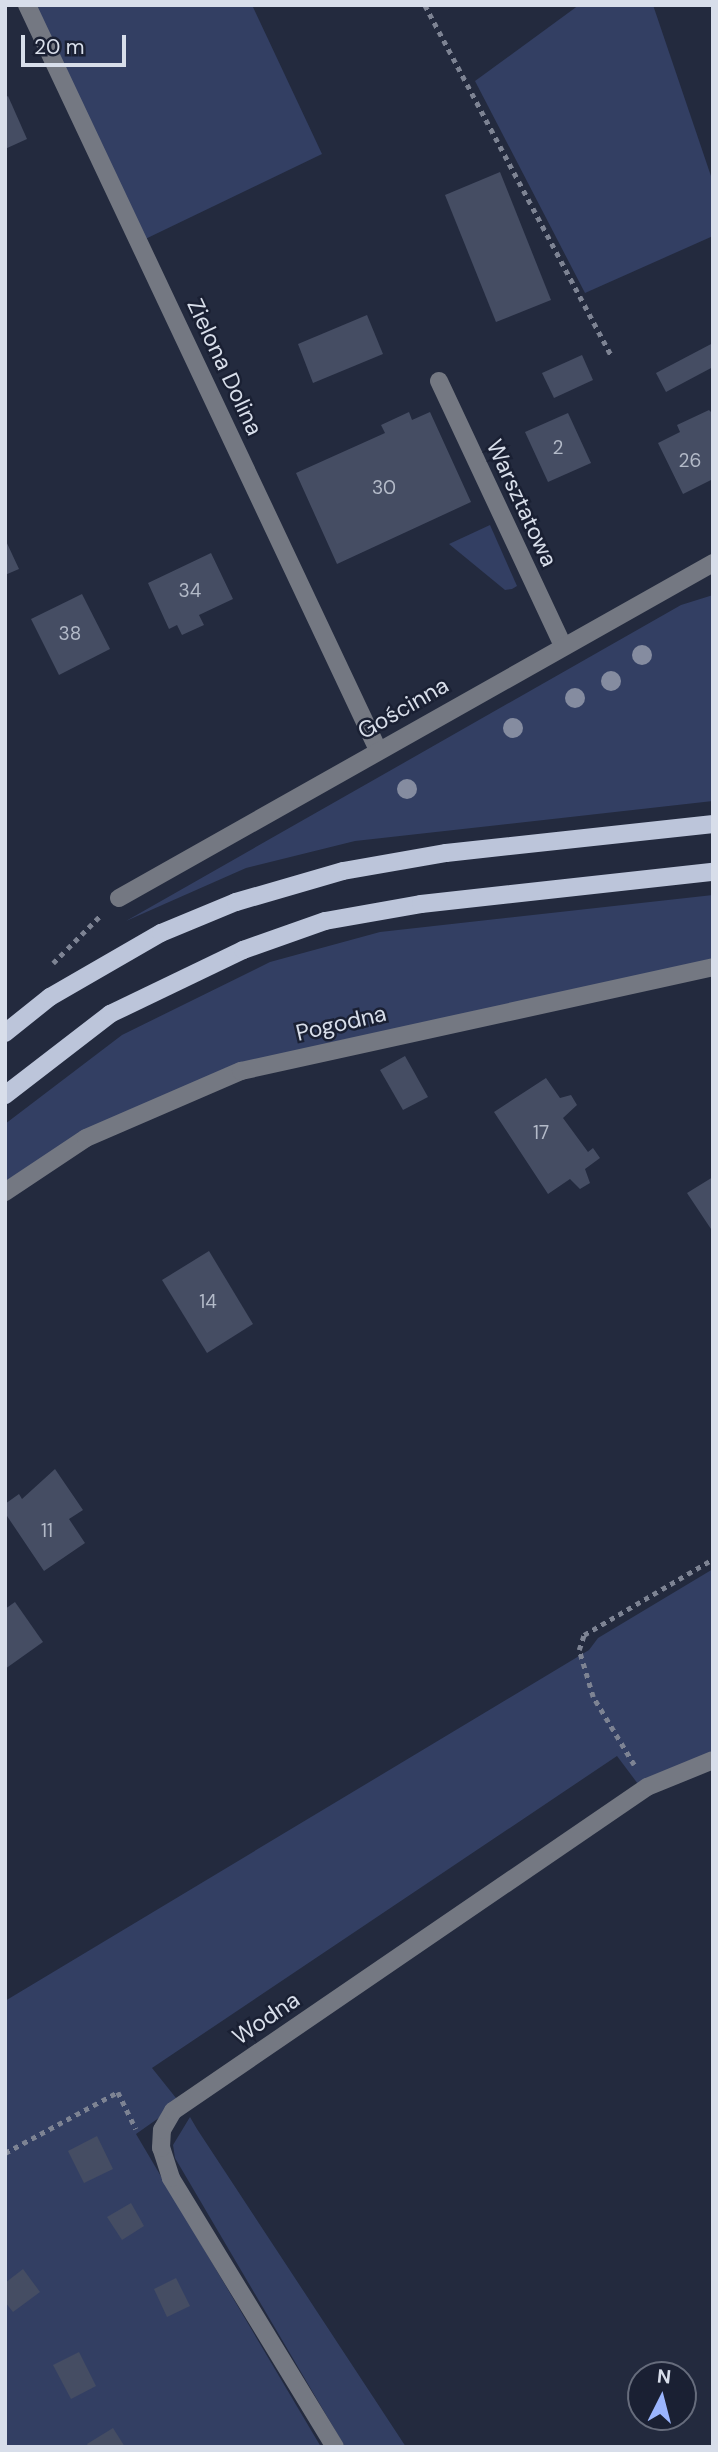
<!DOCTYPE html>
<meta charset="utf-8">
<style>
body{margin:0}
#map{position:relative;width:718px;height:2452px;overflow:hidden;background:#232a3e;font-family:"DM Sans",sans-serif}
div>[style]{position:absolute}
.green>*{inset:0;background:#333f63}
.building>*{inset:0;background:#454d63}
.path>*{height:4.5px;margin-top:-2.25px;transform-origin:0;background:repeating-linear-gradient(90deg,#7d8393 0 5px,transparent 0 10px)}
.minor>*{height:18px;margin:-9px;padding:0 9px;transform-origin:9px;border-radius:9px;background:#747882}
.major>*{height:18px;margin:-9px;padding:0 9px;transform-origin:9px;border-radius:9px;background:#bcc5da}
.trees>*{width:20px;height:20px;margin:-10px;border-radius:50%;background:#858ca0}
span{translate:-50% -50%;white-space:nowrap;text-align:center;line-height:1.15;-webkit-text-stroke:5px #1a2033;paint-order:stroke}
.number-label{font-size:19px;color:#b3bac8}
.number-label span{-webkit-text-stroke-width:0}
.street-label{font-size:23px;color:#d8deea}
.frame{position:absolute;inset:0;border:7px solid #d8deea;pointer-events:none}
.north{position:absolute;left:627px;top:2361px;width:70px;height:70px;box-sizing:border-box;background:#1a2033;border:2px solid #666c7c;border-radius:50%;rotate:6deg;font-size:19px;font-weight:700;line-height:28px;text-align:center;color:#d8deea}
.north::after{content:'';display:block;margin:auto;width:24px;height:32px;background:#9bb5fd;clip-path:polygon(50% 0,100% 100%,50% 72%,0 100%)}
.scale{position:absolute;left:21px;top:35px;width:105px;height:32px;box-sizing:border-box;border:4px solid #d8deea;border-top:0;padding-left:9px;font-size:21px;line-height:24px;white-space:nowrap;color:#d8deea;-webkit-text-stroke:5px #1a2033;paint-order:stroke}
</style>
<div id="map">
<div class="green">
<i style="clip-path:polygon(30px 5px,252px 5px,322px 154px,137px 243px)"></i>
<i style="clip-path:polygon(579px 5px,653px 5px,713px 182px,713px 236px,585px 293px,475px 81px)"></i>
<i style="clip-path:polygon(490px 525px,517px 586px,512px 589px,505px 590px,449px 544px)"></i>
<i style="clip-path:polygon(713px 595px,713px 801px,355px 841px,246px 868px,126px 921px,681px 605px)"></i>
<i style="clip-path:polygon(713px 895px,713px 961px,241px 1064px,5px 1181px,5px 1124px,122px 1035px,270px 962px,380px 932px)"></i>
<i style="clip-path:polygon(713px 1569px,713px 1752px,647px 1796px,617px 1756px,152px 2068px,180px 2103px,136px 2134px,321px 2447px,5px 2447px,5px 2001px,589px 1650px,598px 1638px)"></i>
<i style="clip-path:polygon(190px 2117px,197px 2129px,406px 2447px,345px 2447px,175px 2158px,173px 2145px)"></i>
</div>
<div class="building">
<i style="clip-path:polygon(8px 96px,27px 139px,5px 149px,5px 98px)"></i>
<i style="clip-path:polygon(500px 172px,551px 300px,496px 322px,445px 195px)"></i>
<i style="clip-path:polygon(367px 315px,383px 354px,313px 383px,298px 344px)"></i>
<i style="clip-path:polygon(713px 343px,713px 367px,666px 392px,656px 373px)"></i>
<i style="clip-path:polygon(582px 355px,593px 380px,554px 398px,542px 373px)"></i>
<i style="clip-path:polygon(709px 410px,713px 414px,713px 479px,683px 494px,658px 443px,680px 432px,677px 425px)"></i>
<i style="clip-path:polygon(409px 412px,412px 420px,430px 412px,471px 502px,337px 564px,296px 473px,385px 433px,381px 425px)"></i>
<i style="clip-path:polygon(568px 413px,591px 463px,548px 482px,525px 432px)"></i>
<i style="clip-path:polygon(5px 539px,19px 569px,5px 575px)"></i>
<i style="clip-path:polygon(211px 553px,233px 599px,199px 615px,204px 625px,182px 635px,177px 625px,169px 629px,148px 583px)"></i>
<i style="clip-path:polygon(82px 594px,110px 649px,59px 675px,31px 619px)"></i>
<i style="clip-path:polygon(405px 1056px,428px 1097px,403px 1110px,380px 1070px)"></i>
<i style="clip-path:polygon(546px 1078px,560px 1098px,571px 1095px,577px 1105px,563px 1118px,588px 1152px,593px 1148px,600px 1158px,585px 1169px,590px 1183px,580px 1189px,570px 1179px,548px 1194px,494px 1112px)"></i>
<i style="clip-path:polygon(713px 1177px,713px 1232px,687px 1193px)"></i>
<i style="clip-path:polygon(209px 1251px,253px 1324px,207px 1353px,162px 1280px)"></i>
<i style="clip-path:polygon(55px 1469px,83px 1510px,69px 1519px,85px 1543px,44px 1571px,5px 1513px,5px 1504px,19px 1494px,22px 1499px)"></i>
<i style="clip-path:polygon(15px 1602px,43px 1642px,5px 1669px,5px 1609px)"></i>
<i style="clip-path:polygon(97px 2136px,113px 2169px,84px 2183px,68px 2151px)"></i>
<i style="clip-path:polygon(131px 2203px,144px 2226px,122px 2240px,107px 2217px)"></i>
<i style="clip-path:polygon(23px 2269px,40px 2292px,13px 2312px,5px 2302px,5px 2283px)"></i>
<i style="clip-path:polygon(176px 2278px,190px 2306px,167px 2317px,154px 2289px)"></i>
<i style="clip-path:polygon(79px 2352px,96px 2386px,71px 2399px,53px 2365px)"></i>
<i style="clip-path:polygon(113px 2428px,125px 2447px,89px 2447px,87px 2444px)"></i>
</div>
<div class="path">
<i style="left:425px;top:5px;width:398px;rotate:62deg"></i>
<i style="left:53px;top:963px;width:68px;rotate:-45deg"></i>
<i style="left:634px;top:1765px;width:79px;rotate:-121.1deg"></i>
<i style="left:593px;top:1697px;width:49px;rotate:-106.6deg"></i>
<i style="left:579px;top:1650px;width:16px;rotate:-72deg"></i>
<i style="left:584px;top:1635px;width:150px;rotate:-30.5deg"></i>
<i style="left:5px;top:2153px;width:128px;rotate:-28.4deg"></i>
<i style="left:118px;top:2092px;width:41px;rotate:64.1deg"></i>
</div>
<div class="minor">
<i style="left:27px;top:5px;width:824px;rotate:64.77deg"></i>
<i style="left:439px;top:381px;width:290px;rotate:64.9deg"></i>
<i style="left:119px;top:898px;width:682px;rotate:-29.42deg"></i>
<i style="left:5px;top:1192px;width:97px;rotate:-33.7deg"></i>
<i style="left:86px;top:1138px;width:169px;rotate:-23.4deg"></i>
<i style="left:241px;top:1071px;width:483px;rotate:-12.4deg"></i>
<i style="left:335px;top:2447px;width:315px;rotate:-121.4deg"></i>
<i style="left:171px;top:2178px;width:32px;rotate:-108deg"></i>
<i style="left:161px;top:2148px;width:18px;rotate:-87deg"></i>
<i style="left:162px;top:2130px;width:22px;rotate:-60deg"></i>
<i style="left:173px;top:2111px;width:574px;rotate:-34.35deg"></i>
<i style="left:647px;top:1787px;width:71px;rotate:-22.2deg"></i>
</div>
<div class="major">
<i style="left:5px;top:1033px;width:58px;rotate:-38.7deg"></i>
<i style="left:50px;top:997px;width:128px;rotate:-30deg"></i>
<i style="left:161px;top:933px;width:81px;rotate:-22.5deg"></i>
<i style="left:236px;top:902px;width:111px;rotate:-16.2deg"></i>
<i style="left:343px;top:871px;width:105px;rotate:-9.9deg"></i>
<i style="left:446px;top:853px;width:269px;rotate:-6.2deg"></i>
<i style="left:5px;top:1095px;width:133px;rotate:-37.6deg"></i>
<i style="left:110px;top:1014px;width:148px;rotate:-25.7deg"></i>
<i style="left:243px;top:950px;width:87px;rotate:-19.5deg"></i>
<i style="left:325px;top:921px;width:97px;rotate:-10deg"></i>
<i style="left:421px;top:904px;width:294px;rotate:-6.3deg"></i>
</div>
<div class="trees">
<i style="left:642px;top:655px"></i>
<i style="left:611px;top:681px"></i>
<i style="left:575px;top:698px"></i>
<i style="left:513px;top:728px"></i>
<i style="left:407px;top:789px"></i>
</div>
<div class="number-label">
<span style="left:558px;top:448px">2</span>
<span style="left:690px;top:461px">26</span>
<span style="left:384px;top:488px">30</span>
<span style="left:190px;top:591px">34</span>
<span style="left:70px;top:634px">38</span>
<span style="left:541px;top:1133px">17</span>
<span style="left:208px;top:1302px">14</span>
<span style="left:47px;top:1531px">11</span>
</div>
<div class="street-label">
<span style="left:225px;top:367px;rotate:65deg">Zielona Dolina</span>
<span style="left:522px;top:503px;rotate:65deg">Warsztatowa</span>
<span style="left:403px;top:708px;rotate:-30deg">Gościnna</span>
<span style="left:341px;top:1023px;rotate:-13deg">Pogodna</span>
<span style="left:266px;top:2018px;rotate:-34deg">Wodna</span>
</div>
<div class="frame"></div>
<div class="north">N</div>
<div class="scale">20 m</div>
</div>
